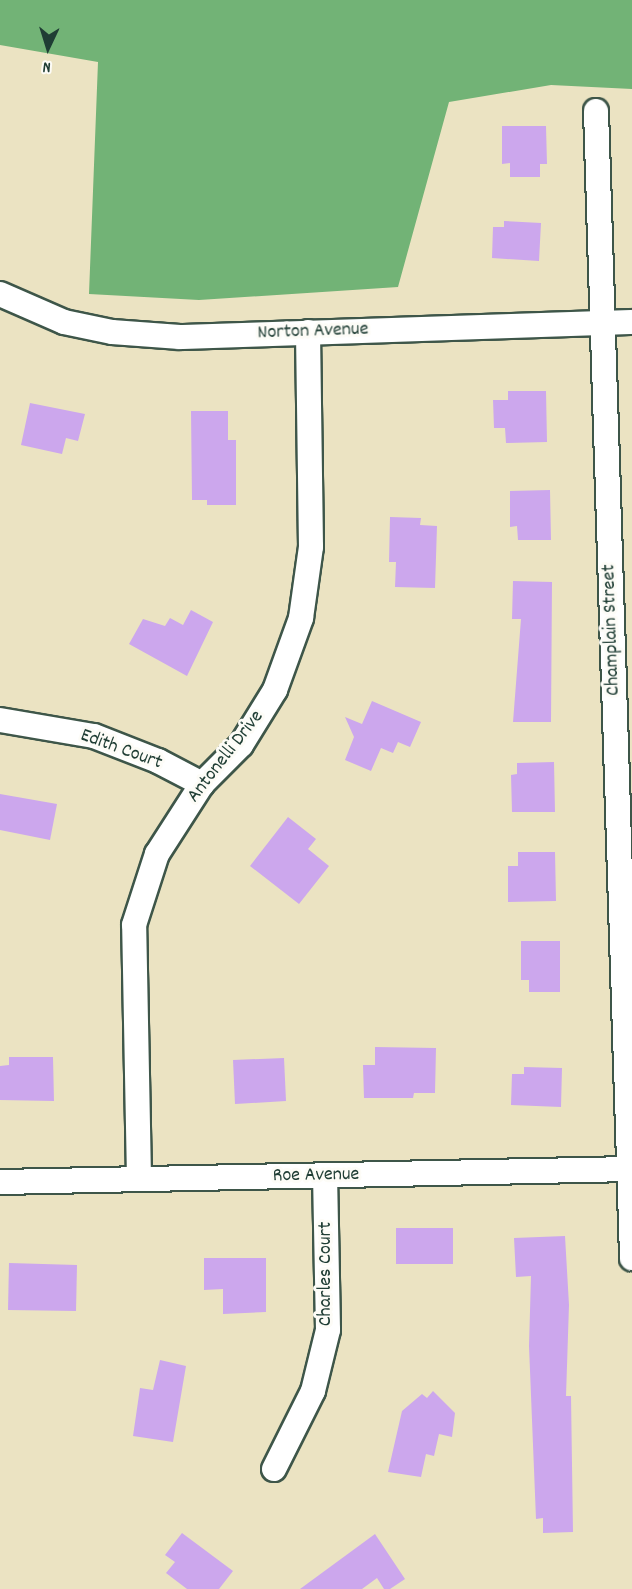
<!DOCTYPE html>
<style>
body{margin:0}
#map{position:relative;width:632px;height:1589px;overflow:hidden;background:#ebe3c2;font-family:Dekko,sans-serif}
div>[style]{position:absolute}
.forest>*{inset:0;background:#72b376}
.building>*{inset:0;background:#cca7ed}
.roads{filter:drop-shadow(2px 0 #3e5649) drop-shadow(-2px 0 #3e5649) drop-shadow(0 2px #3e5649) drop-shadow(0 -2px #3e5649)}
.street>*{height:24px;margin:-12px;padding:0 12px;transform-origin:12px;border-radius:12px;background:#fff}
span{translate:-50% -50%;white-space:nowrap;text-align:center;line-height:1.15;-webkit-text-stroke:6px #fdfcf7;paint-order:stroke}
.street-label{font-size:20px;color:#1f3d34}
.north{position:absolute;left:18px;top:18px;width:60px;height:60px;-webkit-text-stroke:4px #fdfcf7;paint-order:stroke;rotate:184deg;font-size:16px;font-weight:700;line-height:24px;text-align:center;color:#1f3d34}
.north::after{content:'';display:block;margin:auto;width:21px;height:27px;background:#1f3d34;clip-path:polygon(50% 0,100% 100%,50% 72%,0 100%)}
</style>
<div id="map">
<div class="forest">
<i style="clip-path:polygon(0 0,632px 0,632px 89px,551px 85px,449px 102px,398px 287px,199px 300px,89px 294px,98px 62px,0 45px)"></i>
</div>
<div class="building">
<i style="clip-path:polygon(502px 126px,546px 126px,547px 164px,540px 164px,540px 177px,510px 177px,510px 163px,502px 164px)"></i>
<i style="clip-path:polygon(504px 221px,541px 223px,539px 261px,492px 258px,493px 227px,504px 227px)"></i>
<i style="clip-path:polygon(508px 391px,546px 391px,547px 442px,506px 443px,505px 428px,494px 428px,493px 400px,508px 400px)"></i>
<i style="clip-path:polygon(30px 403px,85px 414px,78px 441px,66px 438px,62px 454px,21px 445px)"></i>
<i style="clip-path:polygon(191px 411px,228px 411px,228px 440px,236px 440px,236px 505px,207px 505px,207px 500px,192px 500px)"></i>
<i style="clip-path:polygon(550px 490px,551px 540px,518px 540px,517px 526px,510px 527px,510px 491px)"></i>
<i style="clip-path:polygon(390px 517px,421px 518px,420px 525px,437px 526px,435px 588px,395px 587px,396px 562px,389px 562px)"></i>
<i style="clip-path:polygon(513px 581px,552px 582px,551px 722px,513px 722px,521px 619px,512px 619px)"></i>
<i style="clip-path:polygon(191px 610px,213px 622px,187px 676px,129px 644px,143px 619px,165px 626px,170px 618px,183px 625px)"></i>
<i style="clip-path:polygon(372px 701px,421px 722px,410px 747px,398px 742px,393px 753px,381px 748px,371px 771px,345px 760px,354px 737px,345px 717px,362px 724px)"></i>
<i style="clip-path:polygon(554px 762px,555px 812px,512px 812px,511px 775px,517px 774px,517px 763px)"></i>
<i style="clip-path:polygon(0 794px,57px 804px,50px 840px,0 830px)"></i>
<i style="clip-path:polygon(288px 817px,316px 839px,308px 849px,329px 866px,299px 904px,250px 866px)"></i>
<i style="clip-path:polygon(518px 852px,555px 852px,556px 901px,508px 902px,508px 866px,518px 866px)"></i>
<i style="clip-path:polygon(521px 941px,560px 941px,560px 992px,529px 992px,529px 980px,521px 980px)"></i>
<i style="clip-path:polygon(375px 1047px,436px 1048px,435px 1093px,414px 1093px,413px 1098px,364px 1098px,363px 1065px,375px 1065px)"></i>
<i style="clip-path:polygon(9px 1057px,53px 1057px,54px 1101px,0 1100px,0 1066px,9px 1065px)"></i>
<i style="clip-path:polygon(284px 1058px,286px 1101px,235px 1104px,233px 1060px)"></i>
<i style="clip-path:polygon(524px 1067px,562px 1068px,561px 1107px,511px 1105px,512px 1074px,524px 1074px)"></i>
<i style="clip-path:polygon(396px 1228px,453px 1228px,453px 1264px,396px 1264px)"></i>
<i style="clip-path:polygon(565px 1236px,569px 1305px,566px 1396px,571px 1396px,573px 1532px,543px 1533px,543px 1518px,536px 1519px,529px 1346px,531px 1276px,516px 1277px,514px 1238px)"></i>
<i style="clip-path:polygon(204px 1258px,266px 1258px,266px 1312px,223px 1314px,223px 1289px,204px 1290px)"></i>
<i style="clip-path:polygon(9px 1263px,77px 1265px,76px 1311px,8px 1310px)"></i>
<i style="clip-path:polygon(160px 1360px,186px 1366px,173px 1442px,133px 1436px,140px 1388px,153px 1390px)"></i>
<i style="clip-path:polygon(433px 1391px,455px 1413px,452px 1437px,439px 1434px,434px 1456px,426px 1454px,421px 1477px,388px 1472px,402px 1411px,422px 1394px,427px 1398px)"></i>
<i style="clip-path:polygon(182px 1533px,233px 1571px,219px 1589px,187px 1589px,166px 1573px,175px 1562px,165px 1555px)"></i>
<i style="clip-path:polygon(375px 1534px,405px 1579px,390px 1589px,384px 1589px,377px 1578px,362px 1589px,300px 1589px)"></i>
</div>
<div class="roads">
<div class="street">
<i style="left:596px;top:111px;width:1148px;rotate:88.2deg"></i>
<i style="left:0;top:294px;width:70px;rotate:23.6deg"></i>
<i style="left:64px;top:322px;width:49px;rotate:11.8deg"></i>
<i style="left:112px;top:332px;width:68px;rotate:4.2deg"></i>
<i style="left:180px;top:337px;width:452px;rotate:-1.9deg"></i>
<i style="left:0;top:720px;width:95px;rotate:9.7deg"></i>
<i style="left:94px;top:736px;width:69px;rotate:21.3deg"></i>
<i style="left:158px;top:761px;width:50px;rotate:27.6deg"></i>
<i style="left:139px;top:1178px;width:253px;rotate:-91.1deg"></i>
<i style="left:134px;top:925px;width:75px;rotate:-72.1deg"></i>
<i style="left:157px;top:854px;width:83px;rotate:-57.3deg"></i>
<i style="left:202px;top:784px;width:55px;rotate:-45deg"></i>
<i style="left:241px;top:745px;width:65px;rotate:-58.3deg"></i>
<i style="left:275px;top:690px;width:77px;rotate:-70.1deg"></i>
<i style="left:301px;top:618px;width:72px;rotate:-82deg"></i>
<i style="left:311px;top:547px;width:215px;rotate:-90.8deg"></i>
<i style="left:0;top:1182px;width:632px;rotate:-1.18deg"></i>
<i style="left:274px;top:1469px;width:87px;rotate:-63.4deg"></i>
<i style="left:313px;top:1391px;width:63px;rotate:-76.2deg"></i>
<i style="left:328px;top:1330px;width:153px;rotate:-91.1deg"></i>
</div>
</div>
<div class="street-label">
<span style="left:313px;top:332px;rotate:-2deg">Norton Avenue</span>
<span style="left:612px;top:630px;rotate:-92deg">Champlain Street</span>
<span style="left:121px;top:750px;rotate:20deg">Edith Court</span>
<span style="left:226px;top:757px;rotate:-52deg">Antonelli Drive</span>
<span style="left:316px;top:1176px;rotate:-1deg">Roe Avenue</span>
<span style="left:326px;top:1274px;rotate:-90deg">Charles Court</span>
</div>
<div class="north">N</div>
</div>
